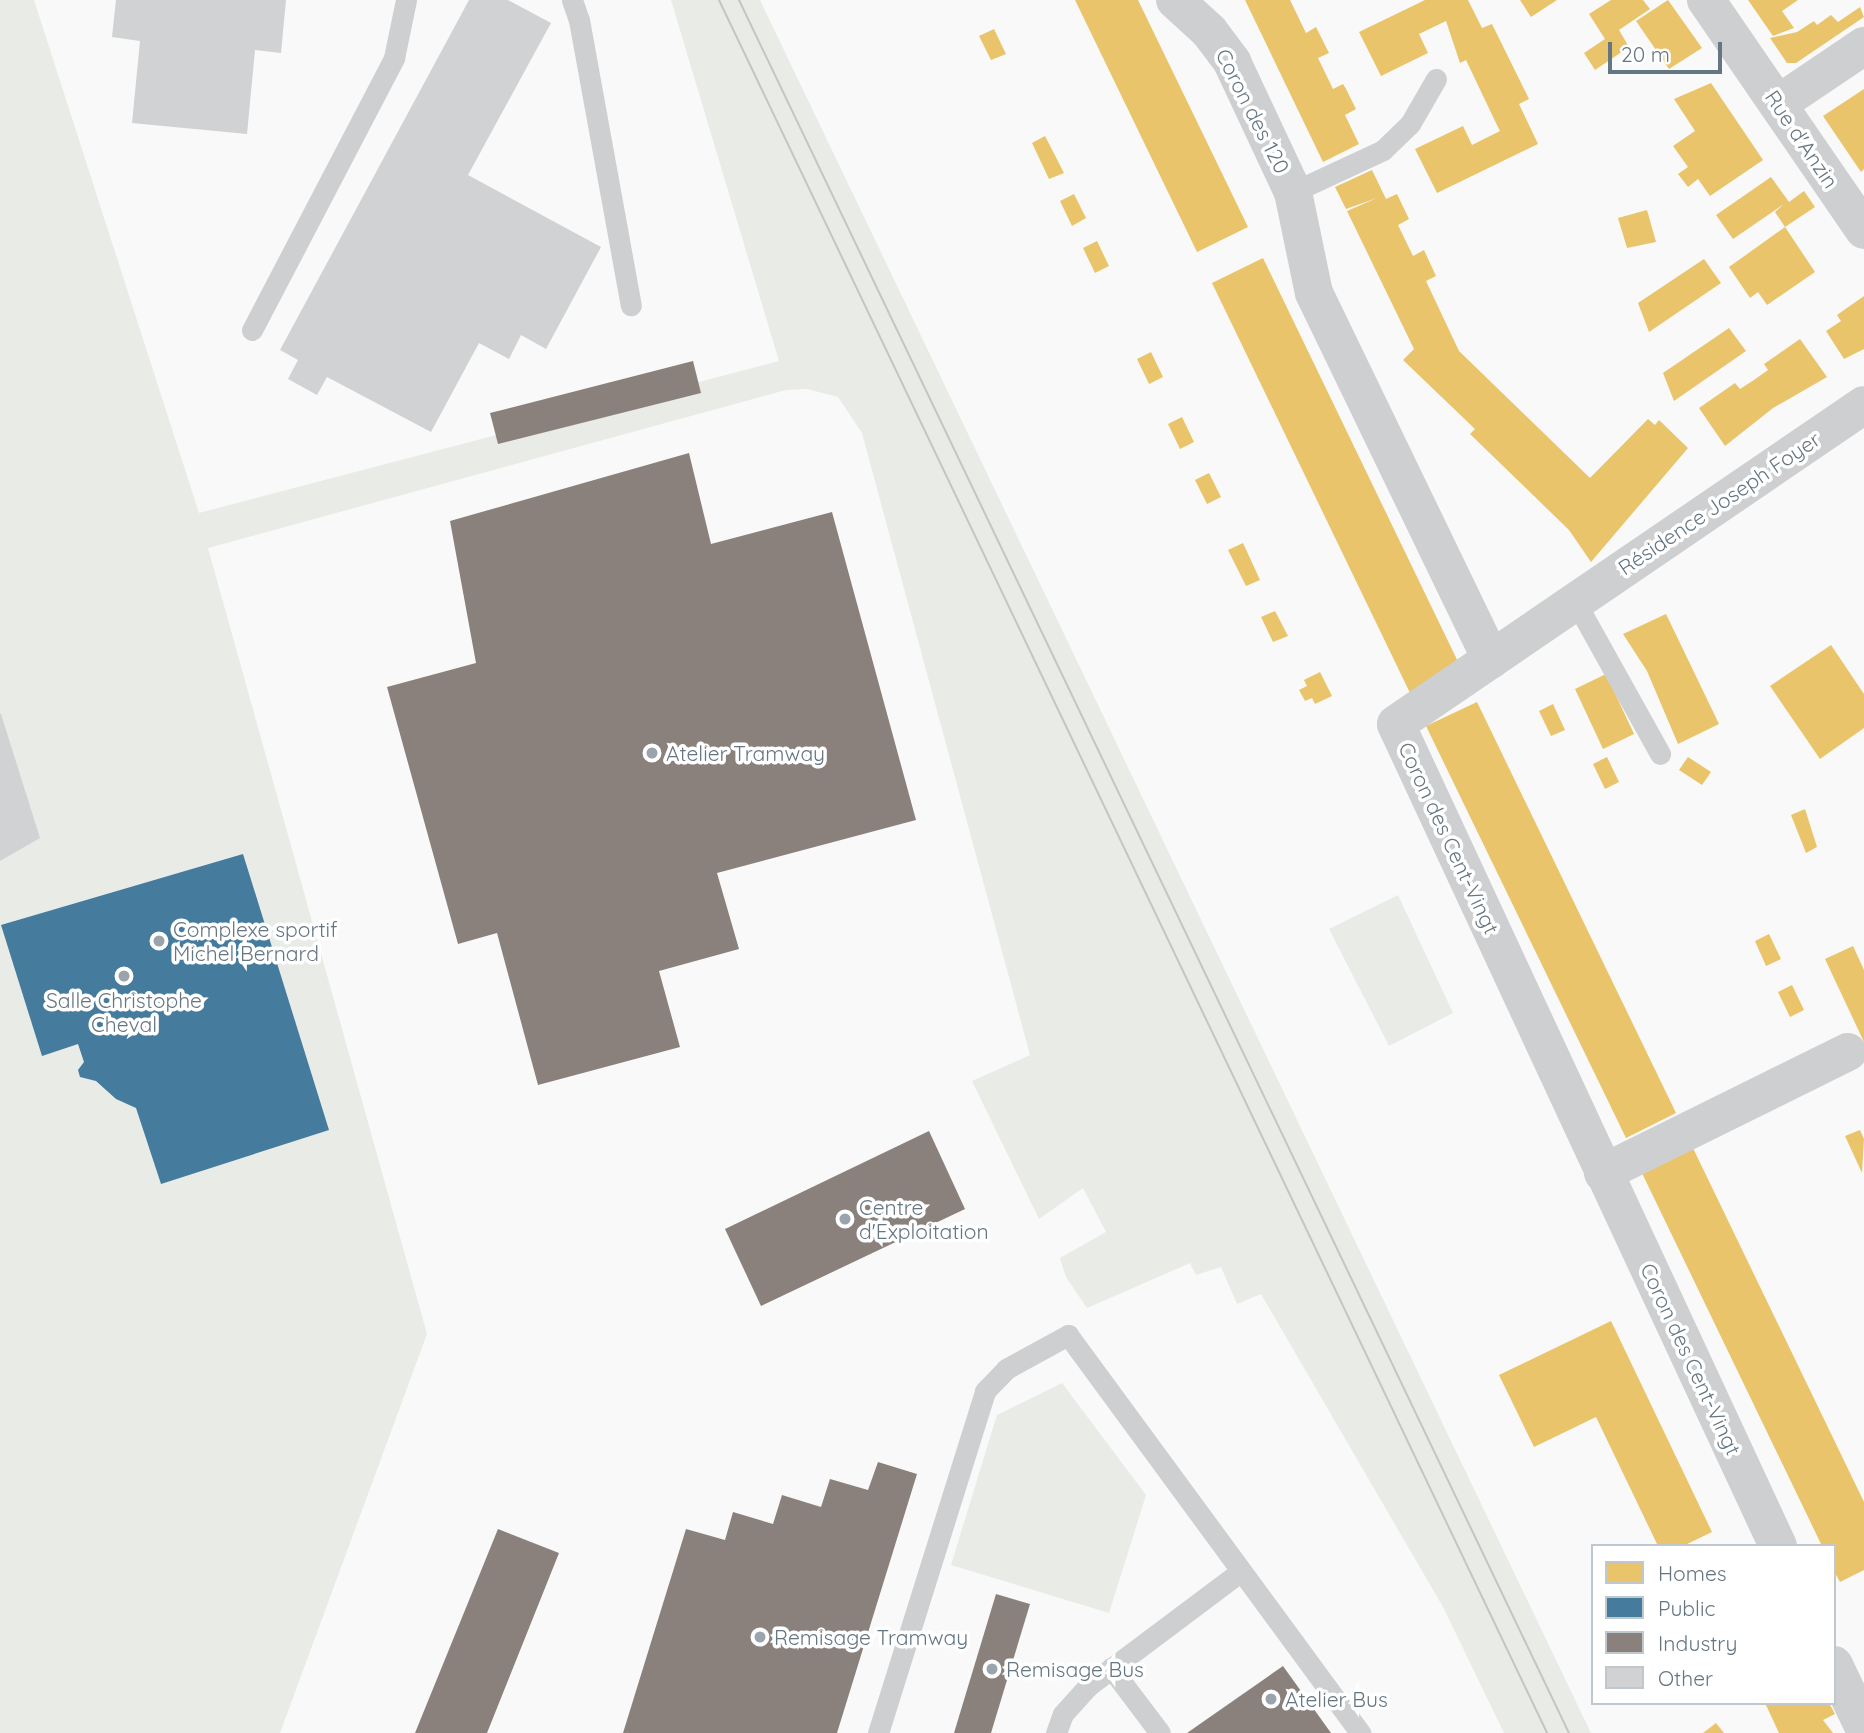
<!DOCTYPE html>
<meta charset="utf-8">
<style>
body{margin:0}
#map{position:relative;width:1864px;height:1733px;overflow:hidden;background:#f9f9f9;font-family:Quicksand,sans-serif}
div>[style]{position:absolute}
.green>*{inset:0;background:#e8ebe6}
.homes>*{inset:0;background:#e9c46a}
.public>*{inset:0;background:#457b9d}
.industry>*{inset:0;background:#8a817c}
.building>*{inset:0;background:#d0d2d3}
.service>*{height:21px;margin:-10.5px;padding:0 10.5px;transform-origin:10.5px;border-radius:10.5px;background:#cecfd0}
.minor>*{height:38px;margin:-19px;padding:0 19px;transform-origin:19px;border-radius:19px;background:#cecfd0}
.tram>*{height:2px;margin:-1px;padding:0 1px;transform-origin:1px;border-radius:1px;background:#c3c5c6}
.dots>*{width:19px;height:19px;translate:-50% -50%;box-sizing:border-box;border:4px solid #fff;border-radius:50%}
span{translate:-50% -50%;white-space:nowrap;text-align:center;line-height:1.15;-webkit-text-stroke:7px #fff;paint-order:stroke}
.street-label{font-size:21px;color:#657683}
.poi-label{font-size:21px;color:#657683}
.left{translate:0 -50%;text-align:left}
.legend{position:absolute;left:1591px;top:1544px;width:245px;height:161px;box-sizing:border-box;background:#fff;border:2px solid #c1c8cd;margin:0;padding:9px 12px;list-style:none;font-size:21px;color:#657683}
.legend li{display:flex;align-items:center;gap:14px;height:35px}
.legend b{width:35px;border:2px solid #c1c8cd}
.scale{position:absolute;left:1608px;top:42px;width:114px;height:32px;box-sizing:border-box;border:4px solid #657683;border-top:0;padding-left:9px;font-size:21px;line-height:24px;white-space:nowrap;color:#657683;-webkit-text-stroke:5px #fff;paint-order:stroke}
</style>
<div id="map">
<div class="green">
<i style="clip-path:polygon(0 0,34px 0,199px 513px,779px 361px,671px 0,760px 0,1591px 1733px,1504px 1733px,1443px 1607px,1261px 1294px,1237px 1304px,1221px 1267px,1196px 1275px,1190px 1263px,1087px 1308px,1066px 1277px,1060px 1258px,1106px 1232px,1083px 1188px,1039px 1219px,972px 1081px,1030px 1055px,862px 433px,838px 397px,807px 389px,786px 390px,208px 548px,427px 1334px,280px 1733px,0 1733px)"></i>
<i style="clip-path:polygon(1398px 895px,1453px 1013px,1389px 1046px,1329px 929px)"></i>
<i style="clip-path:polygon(1062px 1383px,1146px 1495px,1109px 1613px,951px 1565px,997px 1415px)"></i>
</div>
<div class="homes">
<i style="clip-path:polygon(1075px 0,1138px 0,1248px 227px,1197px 252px)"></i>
<i style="clip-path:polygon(1245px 0,1290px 0,1306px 33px,1316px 27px,1329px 53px,1318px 58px,1333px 89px,1343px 84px,1346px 89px,1356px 109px,1345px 115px,1359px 144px,1323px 162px)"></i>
<i style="clip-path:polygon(1425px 0,1468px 0,1482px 28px,1492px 24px,1529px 99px,1519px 104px,1538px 144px,1437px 193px,1415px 149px,1463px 126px,1472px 145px,1500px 131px,1495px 121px,1466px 60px,1460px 63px,1446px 21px,1419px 34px,1428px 53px,1381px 76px,1359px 32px)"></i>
<i style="clip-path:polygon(1520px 0,1557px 0,1531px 17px)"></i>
<i style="clip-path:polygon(1611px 0,1643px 0,1650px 9px,1619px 30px,1629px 47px,1595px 70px,1584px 53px,1605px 39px,1589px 14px)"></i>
<i style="clip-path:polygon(1668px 0,1702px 48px,1669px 69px,1636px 21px)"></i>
<i style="clip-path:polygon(1748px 0,1798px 0,1782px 11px,1794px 28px,1773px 36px)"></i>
<i style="clip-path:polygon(1860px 7px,1864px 17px,1796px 63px,1787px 63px,1770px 38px,1797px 32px,1814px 21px,1817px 25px,1831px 15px,1838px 22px)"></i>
<i style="clip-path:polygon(994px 29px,1006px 54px,991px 60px,979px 36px)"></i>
<i style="clip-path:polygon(1711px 83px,1763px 160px,1710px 196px,1698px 179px,1688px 187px,1678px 174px,1688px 167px,1673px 146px,1695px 131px,1674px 99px)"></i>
<i style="clip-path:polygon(1864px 89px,1864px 169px,1861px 172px,1823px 116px)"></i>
<i style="clip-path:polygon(1045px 136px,1064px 173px,1049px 179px,1032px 143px)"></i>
<i style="clip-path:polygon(1372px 170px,1386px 199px,1397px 194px,1409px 219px,1398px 225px,1413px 256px,1424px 250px,1436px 276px,1426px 281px,1459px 351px,1590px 478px,1648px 419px,1655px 425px,1659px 420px,1688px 448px,1591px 562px,1569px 530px,1470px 434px,1475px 429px,1403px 360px,1414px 349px,1347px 211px,1377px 198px,1346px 209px,1335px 187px)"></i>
<i style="clip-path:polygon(1771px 177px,1789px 202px,1804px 191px,1815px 207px,1785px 227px,1775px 212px,1784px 204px,1733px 239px,1716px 215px)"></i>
<i style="clip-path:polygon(1074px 194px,1086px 218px,1072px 226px,1060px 201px)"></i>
<i style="clip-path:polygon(1647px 210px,1656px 242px,1627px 248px,1618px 218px)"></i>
<i style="clip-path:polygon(1785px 227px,1815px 272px,1767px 305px,1758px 292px,1750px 298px,1729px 267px)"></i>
<i style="clip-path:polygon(1097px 241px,1109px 266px,1095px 273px,1083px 248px)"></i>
<i style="clip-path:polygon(1263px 258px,1462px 670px,1411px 695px,1212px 283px)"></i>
<i style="clip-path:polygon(1704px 259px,1721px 283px,1649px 332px,1638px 303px)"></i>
<i style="clip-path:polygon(1864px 296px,1864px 349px,1844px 359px,1826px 331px,1841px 321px,1837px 315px)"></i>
<i style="clip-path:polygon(1729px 328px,1746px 351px,1674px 401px,1663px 373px)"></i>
<i style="clip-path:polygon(1800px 339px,1827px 377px,1773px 408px,1725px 446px,1699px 408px,1735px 383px,1740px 389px,1754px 380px,1768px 370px,1764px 364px)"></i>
<i style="clip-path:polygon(1151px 352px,1163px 377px,1149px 384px,1137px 359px)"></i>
<i style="clip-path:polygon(1182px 417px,1194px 442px,1180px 449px,1168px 424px)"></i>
<i style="clip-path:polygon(1209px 473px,1221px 497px,1207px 504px,1195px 480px)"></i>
<i style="clip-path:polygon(1243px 543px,1260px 580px,1246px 586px,1228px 550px)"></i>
<i style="clip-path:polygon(1275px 611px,1288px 636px,1273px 642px,1261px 617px)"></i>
<i style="clip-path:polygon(1666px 614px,1719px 724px,1678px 744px,1647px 671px,1623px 634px)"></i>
<i style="clip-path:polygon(1831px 645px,1864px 694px,1864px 728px,1820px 759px,1770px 686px)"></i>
<i style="clip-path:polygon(1320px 672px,1332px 696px,1315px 704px,1312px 698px,1305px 701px,1299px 690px,1307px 686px,1304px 680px)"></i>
<i style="clip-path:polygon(1606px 674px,1634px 734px,1603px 749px,1575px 689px)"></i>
<i style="clip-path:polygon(1477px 702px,1676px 1113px,1626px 1138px,1426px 726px)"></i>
<i style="clip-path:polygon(1553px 704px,1565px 730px,1551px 736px,1539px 711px)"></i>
<i style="clip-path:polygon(1607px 757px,1619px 782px,1605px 789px,1593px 764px)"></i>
<i style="clip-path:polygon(1688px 757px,1711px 772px,1702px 785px,1679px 770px)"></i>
<i style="clip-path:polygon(1805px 809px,1817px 847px,1806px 853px,1791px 815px)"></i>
<i style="clip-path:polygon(1769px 934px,1781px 959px,1766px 966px,1755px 941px)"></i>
<i style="clip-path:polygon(1853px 946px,1864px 970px,1864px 1042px,1825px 959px)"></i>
<i style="clip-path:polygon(1792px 985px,1804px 1010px,1790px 1017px,1778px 992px)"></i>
<i style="clip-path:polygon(1860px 1130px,1864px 1139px,1862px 1173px,1845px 1136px)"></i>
<i style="clip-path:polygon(1691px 1144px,1864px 1502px,1864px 1570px,1840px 1582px,1834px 1571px,1834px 1546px,1822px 1546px,1640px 1169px)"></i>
<i style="clip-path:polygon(1611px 1321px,1712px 1532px,1683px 1546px,1658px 1546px,1596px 1417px,1534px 1447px,1499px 1375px)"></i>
<i style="clip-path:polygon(1765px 1703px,1829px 1703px,1835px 1714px,1823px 1720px,1833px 1733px,1779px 1733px)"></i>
<i style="clip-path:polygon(1716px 1723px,1724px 1733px,1703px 1733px)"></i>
</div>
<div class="public">
<i style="clip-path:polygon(243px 854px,329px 1130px,161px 1184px,136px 1108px,116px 1099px,96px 1081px,80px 1077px,78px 1070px,84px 1062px,78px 1044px,42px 1056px,1px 925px)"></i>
</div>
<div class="industry">
<i style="clip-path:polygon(693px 361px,701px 393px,498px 444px,490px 413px)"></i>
<i style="clip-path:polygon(689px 453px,711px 544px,832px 512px,916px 820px,717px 873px,739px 949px,659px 971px,680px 1047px,538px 1085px,497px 933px,458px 944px,387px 687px,476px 663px,450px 521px)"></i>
<i style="clip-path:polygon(929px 1131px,965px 1209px,761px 1306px,725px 1229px)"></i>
<i style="clip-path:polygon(878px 1462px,917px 1474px,837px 1733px,623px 1733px,686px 1529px,725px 1540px,733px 1512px,773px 1524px,782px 1495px,821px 1507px,830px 1479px,868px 1490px)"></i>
<i style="clip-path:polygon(498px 1529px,559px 1553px,487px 1733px,415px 1733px)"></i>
<i style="clip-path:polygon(996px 1594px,1030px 1604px,991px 1733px,954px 1733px)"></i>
<i style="clip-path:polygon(1283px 1666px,1331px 1733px,1187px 1733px)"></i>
</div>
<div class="building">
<i style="clip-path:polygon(116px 0,286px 0,281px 53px,255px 50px,247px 134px,132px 123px,140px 41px,112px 37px)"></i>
<i style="clip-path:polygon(469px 0,508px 0,551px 23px,468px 175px,601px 247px,546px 349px,521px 335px,509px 359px,479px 343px,431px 432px,327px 377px,317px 395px,288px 379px,298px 360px,280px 350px)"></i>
<i style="clip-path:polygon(1px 714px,40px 838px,0 861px,0 714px)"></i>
</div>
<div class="service">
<i style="left:572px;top:0;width:21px;rotate:71deg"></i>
<i style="left:579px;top:20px;width:290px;rotate:79.7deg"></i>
<i style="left:1293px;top:192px;width:99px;rotate:-25deg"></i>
<i style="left:1383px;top:150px;width:37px;rotate:-44deg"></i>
<i style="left:1410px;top:124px;width:52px;rotate:-60deg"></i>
<i style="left:252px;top:330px;width:307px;rotate:-62.4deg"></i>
<i style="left:394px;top:58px;width:59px;rotate:-78.3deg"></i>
<i style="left:1575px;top:601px;width:175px;rotate:60.9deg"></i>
<i style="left:1111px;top:1668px;width:81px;rotate:53deg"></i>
<i style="left:878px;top:1733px;width:358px;rotate:-72.6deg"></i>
<i style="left:985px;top:1391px;width:30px;rotate:-46deg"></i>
<i style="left:1006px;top:1369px;width:71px;rotate:-28.7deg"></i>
<i style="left:1068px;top:1335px;width:494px;rotate:53.7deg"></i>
<i style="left:1056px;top:1733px;width:20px;rotate:-70deg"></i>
<i style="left:1063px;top:1714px;width:38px;rotate:-48deg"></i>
<i style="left:1088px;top:1686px;width:191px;rotate:-36.9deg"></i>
</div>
<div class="minor">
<i style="left:1175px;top:0;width:46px;rotate:42.4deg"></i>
<i style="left:1209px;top:31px;width:39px;rotate:53deg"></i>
<i style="left:1232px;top:62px;width:144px;rotate:64.9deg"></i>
<i style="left:1293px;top:192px;width:103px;rotate:78.3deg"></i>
<i style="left:1314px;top:293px;width:407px;rotate:64.2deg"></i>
<i style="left:1706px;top:0;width:279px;rotate:55.5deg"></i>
<i style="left:1778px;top:104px;width:104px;rotate:-34deg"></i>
<i style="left:1603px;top:1173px;width:273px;rotate:-26.3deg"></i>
<i style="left:1778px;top:1546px;width:906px;rotate:-114.93deg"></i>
<i style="left:1396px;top:724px;width:566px;rotate:-34.28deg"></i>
<i style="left:1834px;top:1665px;width:70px;rotate:64.5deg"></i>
</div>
<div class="tram">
<i style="left:719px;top:0;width:1921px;rotate:64.46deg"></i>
<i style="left:739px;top:0;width:1922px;rotate:64.41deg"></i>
</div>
<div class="dots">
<i style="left:652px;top:753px;background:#99a4ac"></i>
<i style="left:159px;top:941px;background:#99a4ac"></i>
<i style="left:124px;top:976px;background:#99a4ac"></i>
<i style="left:845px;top:1219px;background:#99a4ac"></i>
<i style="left:760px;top:1637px;background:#99a4ac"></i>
<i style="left:992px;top:1669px;background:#99a4ac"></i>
<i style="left:1271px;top:1699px;background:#99a4ac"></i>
</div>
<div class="street-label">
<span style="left:1253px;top:111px;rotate:63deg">Coron des 120</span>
<span style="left:1802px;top:139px;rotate:56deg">Rue d'Anzin</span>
<span style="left:1719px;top:503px;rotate:-34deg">Résidence Joseph Foyer</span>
<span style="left:1449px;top:838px;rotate:65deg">Coron des Cent-Vingt</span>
<span style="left:1691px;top:1359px;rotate:65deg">Coron des Cent-Vingt</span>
</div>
<div class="poi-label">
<span class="left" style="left:666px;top:753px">Atelier Tramway</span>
<span class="left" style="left:173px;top:941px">Complexe sportif<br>Michel Bernard</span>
<span style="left:124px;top:1012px">Salle Christophe<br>Cheval</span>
<span class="left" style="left:859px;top:1219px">Centre<br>d'Exploitation</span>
<span class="left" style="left:774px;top:1637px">Remisage Tramway</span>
<span class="left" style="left:1006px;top:1669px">Remisage Bus</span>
<span class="left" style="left:1285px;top:1699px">Atelier Bus</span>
</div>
<ul class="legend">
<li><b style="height:19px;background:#e9c46a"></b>Homes</li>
<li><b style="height:19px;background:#457b9d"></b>Public</li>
<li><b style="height:19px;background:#8a817c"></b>Industry</li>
<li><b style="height:19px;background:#d0d2d3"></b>Other</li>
</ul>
<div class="scale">20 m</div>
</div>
